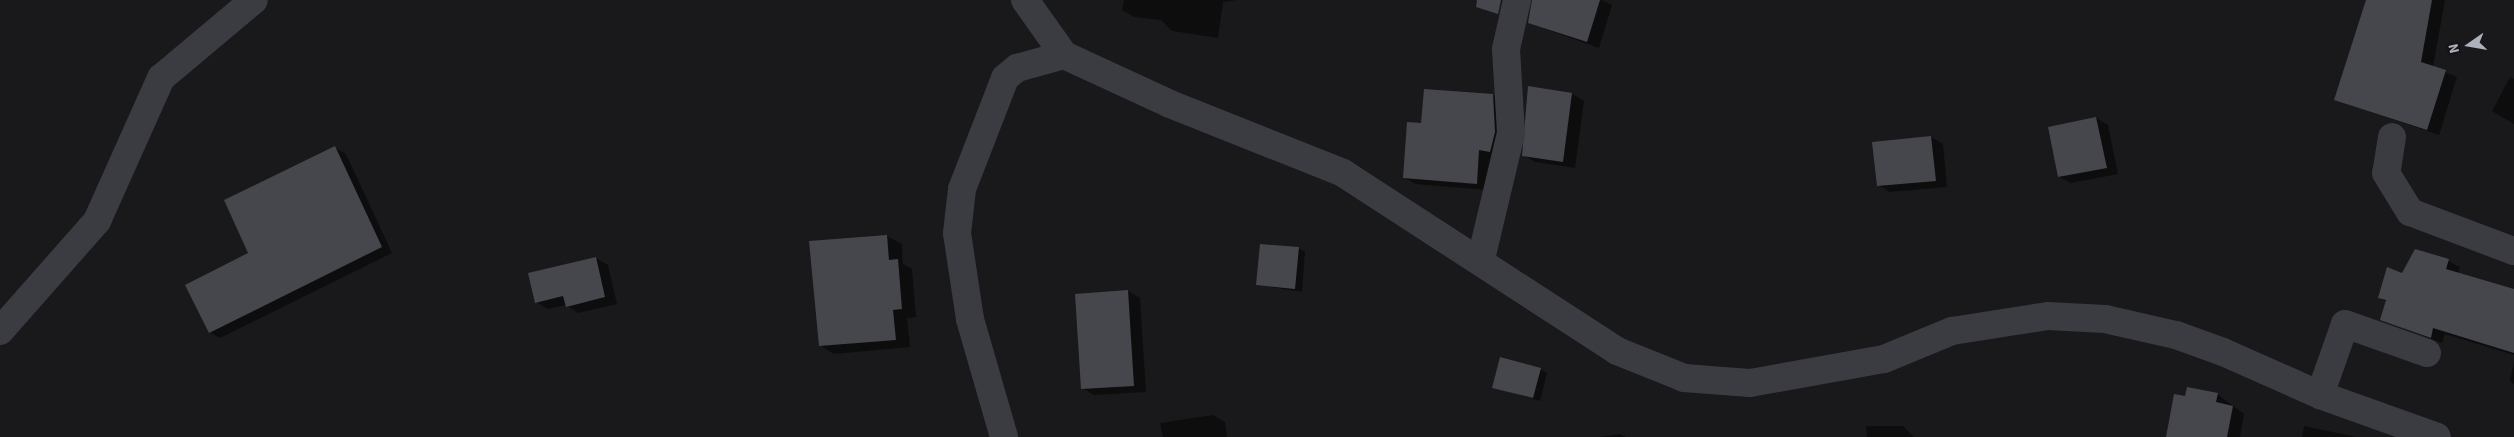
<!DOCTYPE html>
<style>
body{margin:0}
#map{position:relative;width:2514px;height:437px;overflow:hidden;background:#19191c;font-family:"Source Sans 3",sans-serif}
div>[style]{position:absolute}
.shadow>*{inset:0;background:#0007}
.building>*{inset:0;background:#46474c}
.minor>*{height:28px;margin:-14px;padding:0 14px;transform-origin:14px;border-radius:14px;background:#3a3c41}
span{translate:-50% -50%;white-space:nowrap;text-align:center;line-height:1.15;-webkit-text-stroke:4px #141417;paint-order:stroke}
.north{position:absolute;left:2444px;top:20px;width:50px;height:50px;-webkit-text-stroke:4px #141417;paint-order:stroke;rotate:257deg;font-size:14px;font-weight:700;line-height:20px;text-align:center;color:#acb1bb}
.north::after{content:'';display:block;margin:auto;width:18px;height:22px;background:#acb1bb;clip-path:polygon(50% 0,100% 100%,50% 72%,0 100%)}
</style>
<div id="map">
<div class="shadow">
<i style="clip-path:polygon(1124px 0,1237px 0,1223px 2px,1218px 38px,1172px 31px,1161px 20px,1134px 17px,1122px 10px)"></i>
<i style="clip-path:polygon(1534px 0,1602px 0,1612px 5px,1599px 48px,1529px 23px)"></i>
<i style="clip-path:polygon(2367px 0,2445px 0,2433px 67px,2457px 77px,2439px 135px,2336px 100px)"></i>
<i style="clip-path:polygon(2510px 77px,2514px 79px,2514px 124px,2492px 111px)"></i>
<i style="clip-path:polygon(1572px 94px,1584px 101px,1575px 168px,1535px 162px,1523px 155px)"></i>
<i style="clip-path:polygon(1493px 95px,1504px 102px,1502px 158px,1491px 156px,1488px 190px,1416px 184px,1404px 178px,1423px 124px)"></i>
<i style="clip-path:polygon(2096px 118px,2108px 125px,2118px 174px,2071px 183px,2059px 177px)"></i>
<i style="clip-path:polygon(1931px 137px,1943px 144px,1947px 187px,1890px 192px,1878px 185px,1874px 143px)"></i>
<i style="clip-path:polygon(335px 148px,346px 154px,392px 253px,220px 338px,209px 332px,249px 253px)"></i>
<i style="clip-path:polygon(887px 236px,902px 244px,903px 264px,912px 269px,916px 317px,907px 318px,910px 347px,834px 354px,820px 345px)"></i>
<i style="clip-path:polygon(1298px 248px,1305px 252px,1302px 292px,1258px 285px)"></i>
<i style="clip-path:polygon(596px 258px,608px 265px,617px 304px,578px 313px,566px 305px,548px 309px,536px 302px)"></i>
<i style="clip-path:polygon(2448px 261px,2460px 267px,2458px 274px,2514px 290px,2514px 355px,2445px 334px,2442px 343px,2381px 319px,2387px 302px,2379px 298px,2403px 275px)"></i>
<i style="clip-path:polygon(1128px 291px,1140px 298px,1146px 392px,1094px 395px,1082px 388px)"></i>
<i style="clip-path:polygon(2514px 362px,2514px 384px,2510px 381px)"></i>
<i style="clip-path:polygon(1540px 369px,1547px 373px,1540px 401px,1494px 387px)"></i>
<i style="clip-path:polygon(2217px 394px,2244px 414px,2240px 437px,2167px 437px,2186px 398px)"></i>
<i style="clip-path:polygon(1213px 415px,1225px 422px,1227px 437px,1163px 437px,1160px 423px)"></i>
<i style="clip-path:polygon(1866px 426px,1903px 426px,1914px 437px,1867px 437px)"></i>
<i style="clip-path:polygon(2304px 426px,2356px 437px,2302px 437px)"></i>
<i style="clip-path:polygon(1620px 434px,1626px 437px,1599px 437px)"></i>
</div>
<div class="building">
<i style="clip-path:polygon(1477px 0,1501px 0,1498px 14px,1476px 7px)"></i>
<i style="clip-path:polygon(1532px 0,1600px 0,1587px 42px,1528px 23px)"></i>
<i style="clip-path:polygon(2366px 0,2432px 0,2421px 62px,2446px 70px,2427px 130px,2334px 100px)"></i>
<i style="clip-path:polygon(1528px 86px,1572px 93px,1563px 162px,1522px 156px)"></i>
<i style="clip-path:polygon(1424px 89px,1493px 94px,1495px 132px,1490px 152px,1479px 150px,1477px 184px,1403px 178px,1407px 122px,1421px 123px)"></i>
<i style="clip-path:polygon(2096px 117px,2107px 168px,2058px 177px,2048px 127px)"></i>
<i style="clip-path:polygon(1931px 136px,1936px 181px,1877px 186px,1872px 142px)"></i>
<i style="clip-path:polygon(335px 146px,382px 247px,209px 333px,185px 285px,248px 253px,224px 200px)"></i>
<i style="clip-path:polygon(887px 235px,889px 260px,898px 259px,902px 309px,893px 310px,896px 340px,819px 346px,809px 241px)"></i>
<i style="clip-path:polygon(1260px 244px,1299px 247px,1295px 289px,1256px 285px)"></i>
<i style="clip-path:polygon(2415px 249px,2449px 259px,2446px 269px,2514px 289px,2514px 353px,2433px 328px,2431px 338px,2380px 320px,2386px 300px,2378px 298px,2387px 267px,2402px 273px)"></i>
<i style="clip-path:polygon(596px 257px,605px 297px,566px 307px,563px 296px,535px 303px,528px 273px)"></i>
<i style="clip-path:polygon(1128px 290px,1134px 386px,1081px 389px,1075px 294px)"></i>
<i style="clip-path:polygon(1500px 357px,1541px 368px,1533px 398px,1492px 388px)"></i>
<i style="clip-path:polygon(2187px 387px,2218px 393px,2216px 402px,2233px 406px,2227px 437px,2166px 437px,2174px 394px,2185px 396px)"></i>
</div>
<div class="minor">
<i style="left:1025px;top:0;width:67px;rotate:54.7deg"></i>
<i style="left:1064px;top:55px;width:117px;rotate:24.8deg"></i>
<i style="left:1170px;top:104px;width:186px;rotate:21.7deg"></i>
<i style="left:1343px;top:173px;width:327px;rotate:33deg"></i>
<i style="left:1617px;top:351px;width:72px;rotate:21.9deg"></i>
<i style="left:1684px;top:378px;width:66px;rotate:4.3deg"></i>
<i style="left:1750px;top:383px;width:136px;rotate:-10.2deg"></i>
<i style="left:1884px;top:359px;width:74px;rotate:-22.4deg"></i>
<i style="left:1952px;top:331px;width:97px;rotate:-8.9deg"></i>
<i style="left:2048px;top:316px;width:57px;rotate:3deg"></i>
<i style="left:2105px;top:319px;width:73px;rotate:12.7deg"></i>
<i style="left:2176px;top:335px;width:50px;rotate:19.9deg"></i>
<i style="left:2223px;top:352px;width:106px;rotate:23.9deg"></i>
<i style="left:2320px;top:395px;width:124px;rotate:19.7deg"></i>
<i style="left:2392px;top:137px;width:36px;rotate:99deg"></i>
<i style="left:2386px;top:173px;width:46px;rotate:58.4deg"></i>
<i style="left:2410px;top:212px;width:111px;rotate:20.6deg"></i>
<i style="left:1481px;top:259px;width:130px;rotate:-76.6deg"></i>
<i style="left:1511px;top:133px;width:84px;rotate:-93.4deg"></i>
<i style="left:1506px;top:49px;width:50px;rotate:-77.3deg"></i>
<i style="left:0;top:331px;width:147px;rotate:-48.6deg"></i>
<i style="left:97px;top:221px;width:157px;rotate:-65.9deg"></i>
<i style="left:161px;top:78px;width:121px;rotate:-40deg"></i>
<i style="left:2320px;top:395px;width:75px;rotate:-70.6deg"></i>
<i style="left:2345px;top:324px;width:87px;rotate:19.5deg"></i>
<i style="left:1004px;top:437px;width:123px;rotate:-106.1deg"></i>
<i style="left:970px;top:319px;width:87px;rotate:-98.6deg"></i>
<i style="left:957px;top:233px;width:44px;rotate:-83.5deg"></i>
<i style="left:962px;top:189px;width:119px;rotate:-68.8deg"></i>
<i style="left:1005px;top:78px;width:16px;rotate:-40deg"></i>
<i style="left:1017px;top:68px;width:49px;rotate:-15.5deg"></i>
</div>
<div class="north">N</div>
</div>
